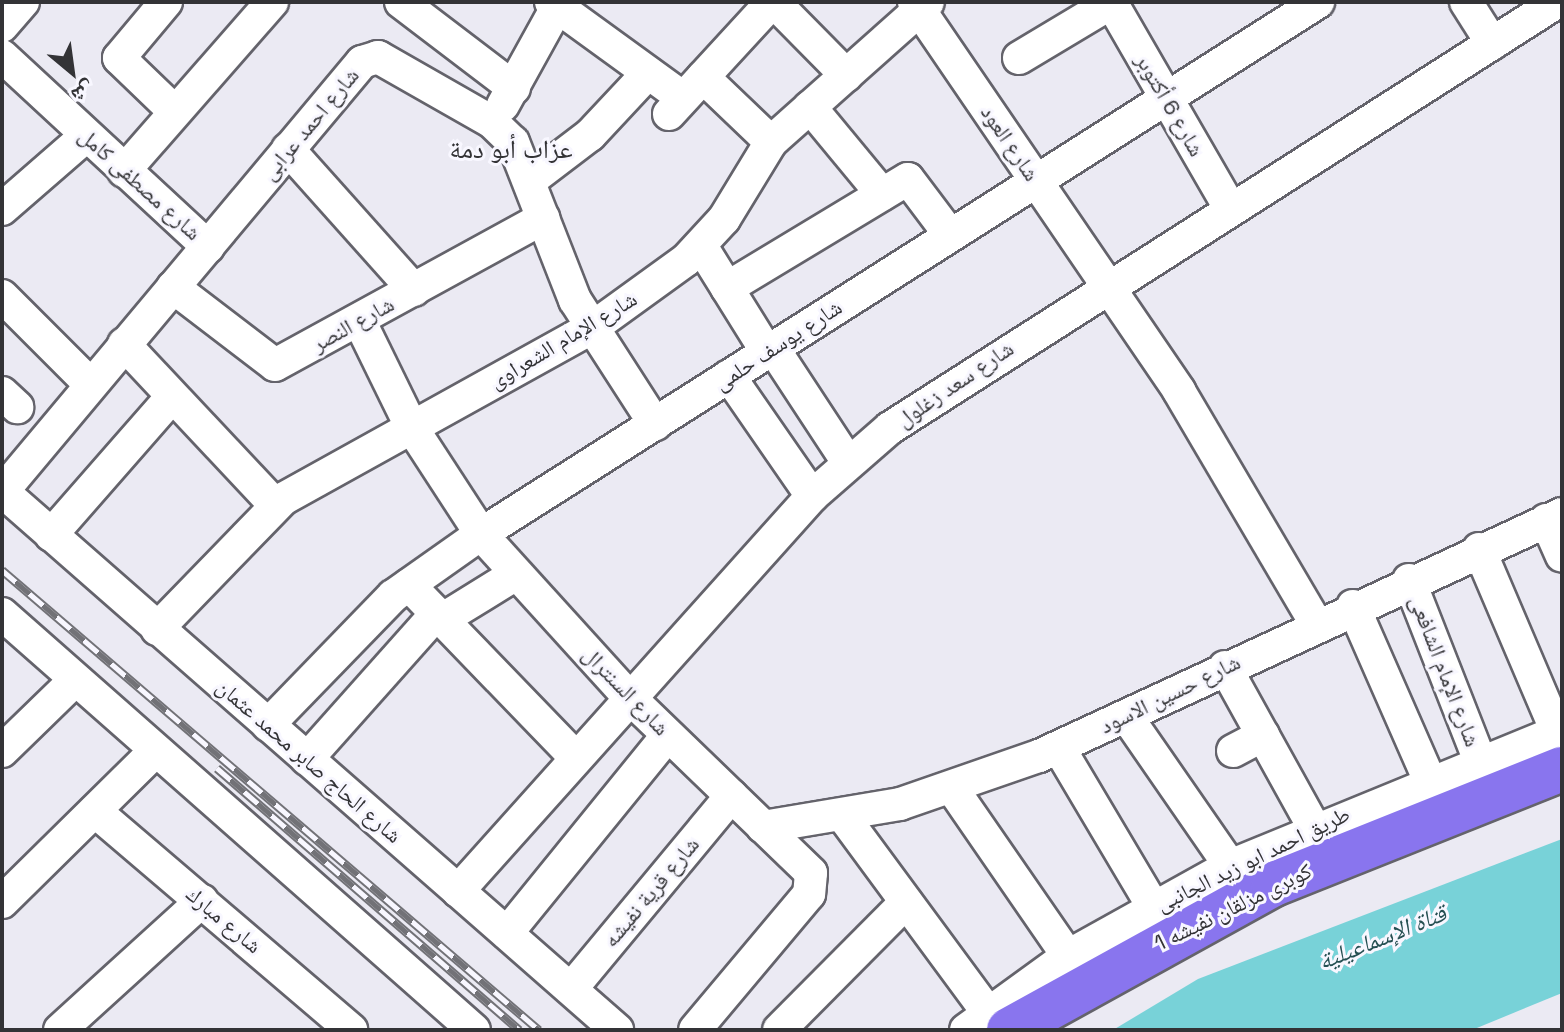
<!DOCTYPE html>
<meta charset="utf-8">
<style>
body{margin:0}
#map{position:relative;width:1564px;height:1032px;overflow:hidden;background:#ebeaf3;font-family:"Space Grotesk","Noto Naskh Arabic",sans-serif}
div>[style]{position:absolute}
.water>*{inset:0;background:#78d2d8}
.roads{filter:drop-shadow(2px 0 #64636b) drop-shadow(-2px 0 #64636b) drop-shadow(0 2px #64636b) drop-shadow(0 -2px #64636b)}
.minor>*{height:32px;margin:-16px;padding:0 16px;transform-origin:16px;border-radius:16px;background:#fff}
.highway>*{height:44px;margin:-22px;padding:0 22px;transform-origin:22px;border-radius:22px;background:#8975ee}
.rail>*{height:9px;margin-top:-4.5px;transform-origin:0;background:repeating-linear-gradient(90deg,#f8f7ff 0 18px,#727277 0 36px);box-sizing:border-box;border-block:2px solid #727277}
span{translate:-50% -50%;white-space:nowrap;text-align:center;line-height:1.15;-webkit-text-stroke:6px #f8f7ff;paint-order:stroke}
.street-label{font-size:22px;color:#333336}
.water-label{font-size:24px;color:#254f52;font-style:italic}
.quarter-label{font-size:26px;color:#333336}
.frame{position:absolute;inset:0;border:4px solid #333336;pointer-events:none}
.north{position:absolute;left:32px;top:32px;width:80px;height:80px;-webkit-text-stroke:6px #f8f7ff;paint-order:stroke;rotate:151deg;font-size:22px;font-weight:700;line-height:32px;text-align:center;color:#333336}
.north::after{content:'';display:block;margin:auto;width:28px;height:36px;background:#333336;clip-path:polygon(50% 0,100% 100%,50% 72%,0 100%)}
</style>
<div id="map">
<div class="water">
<i style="clip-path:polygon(1562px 839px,1562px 993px,1472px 1030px,1113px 1030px,1198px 979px)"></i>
</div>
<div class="roads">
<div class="minor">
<i style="left:166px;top:2px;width:73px;rotate:130deg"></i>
<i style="left:119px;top:58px;width:75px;rotate:43.9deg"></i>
<i style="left:401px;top:2px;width:142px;rotate:37.3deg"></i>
<i style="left:551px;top:2px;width:163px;rotate:36deg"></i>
<i style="left:774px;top:2px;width:103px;rotate:45.4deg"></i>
<i style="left:914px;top:2px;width:471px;rotate:55.7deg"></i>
<i style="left:1179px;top:391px;width:270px;rotate:59.5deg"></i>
<i style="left:1111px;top:2px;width:238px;rotate:60deg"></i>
<i style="left:1466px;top:2px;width:49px;rotate:57.6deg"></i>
<i style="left:2px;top:26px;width:32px;rotate:-49deg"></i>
<i style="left:2px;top:56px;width:281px;rotate:42.8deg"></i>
<i style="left:1019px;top:58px;width:107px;rotate:-30.9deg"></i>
<i style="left:703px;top:77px;width:94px;rotate:43.7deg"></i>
<i style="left:503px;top:105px;width:112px;rotate:-61.1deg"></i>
<i style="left:810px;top:107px;width:113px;rotate:50.4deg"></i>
<i style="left:669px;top:114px;width:152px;rotate:-47.4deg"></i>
<i style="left:288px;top:149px;width:189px;rotate:48.2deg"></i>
<i style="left:124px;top:171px;width:225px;rotate:-48.8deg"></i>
<i style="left:532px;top:179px;width:73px;rotate:-37.2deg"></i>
<i style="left:590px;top:135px;width:85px;rotate:-46.9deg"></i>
<i style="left:2px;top:209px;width:111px;rotate:-41deg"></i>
<i style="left:701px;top:246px;width:125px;rotate:58.1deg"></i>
<i style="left:173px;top:287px;width:128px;rotate:37.4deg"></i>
<i style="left:275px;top:365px;width:306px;rotate:-28.7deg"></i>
<i style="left:727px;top:288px;width:211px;rotate:-31.1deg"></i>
<i style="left:908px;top:179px;width:70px;rotate:53.1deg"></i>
<i style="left:2px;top:296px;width:124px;rotate:45deg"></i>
<i style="left:359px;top:320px;width:120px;rotate:63.9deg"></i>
<i style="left:412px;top:428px;width:126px;rotate:56.9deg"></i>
<i style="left:481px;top:534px;width:220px;rotate:47.8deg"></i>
<i style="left:629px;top:697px;width:253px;rotate:44deg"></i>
<i style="left:811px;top:873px;width:21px;rotate:95deg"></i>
<i style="left:809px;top:894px;width:177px;rotate:130deg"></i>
<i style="left:124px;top:344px;width:221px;rotate:46.8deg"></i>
<i style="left:773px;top:348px;width:136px;rotate:56.7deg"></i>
<i style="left:729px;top:376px;width:146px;rotate:55.3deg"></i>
<i style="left:2px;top:393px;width:21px;rotate:43deg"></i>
<i style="left:2px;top:491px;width:818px;rotate:41.23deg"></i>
<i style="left:2px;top:492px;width:561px;rotate:-50.06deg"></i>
<i style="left:362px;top:62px;width:17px;rotate:-17deg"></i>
<i style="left:378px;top:57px;width:131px;rotate:29.7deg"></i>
<i style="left:492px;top:122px;width:29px;rotate:44deg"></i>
<i style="left:513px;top:142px;width:170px;rotate:68.6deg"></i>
<i style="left:575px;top:300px;width:148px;rotate:57.2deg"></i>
<i style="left:1546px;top:520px;width:39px;rotate:66deg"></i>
<i style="left:51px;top:535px;width:184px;rotate:-48.8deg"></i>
<i style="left:1479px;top:549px;width:199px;rotate:66.9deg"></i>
<i style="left:1409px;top:580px;width:194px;rotate:68.6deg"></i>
<i style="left:409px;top:585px;width:239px;rotate:46deg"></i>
<i style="left:1353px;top:606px;width:191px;rotate:66.3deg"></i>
<i style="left:2px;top:614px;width:629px;rotate:41.39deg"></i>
<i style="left:443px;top:619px;width:86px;rotate:-31.7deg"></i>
<i style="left:157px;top:629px;width:181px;rotate:-45.9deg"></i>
<i style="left:283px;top:499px;width:353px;rotate:-29deg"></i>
<i style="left:592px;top:328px;width:116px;rotate:-35.9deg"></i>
<i style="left:686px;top:260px;width:56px;rotate:-47.2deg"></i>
<i style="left:724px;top:219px;width:90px;rotate:-58.6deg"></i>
<i style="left:771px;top:142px;width:210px;rotate:-41.7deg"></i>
<i style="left:1225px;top:667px;width:182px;rotate:61deg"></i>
<i style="left:1127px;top:717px;width:181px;rotate:55.3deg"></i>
<i style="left:268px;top:725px;width:180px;rotate:-45.9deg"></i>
<i style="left:393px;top:596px;width:108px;rotate:-35.2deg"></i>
<i style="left:481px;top:534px;width:992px;rotate:-32.44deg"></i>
<i style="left:1059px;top:748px;width:184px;rotate:59.3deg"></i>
<i style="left:2px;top:751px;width:102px;rotate:-44.2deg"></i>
<i style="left:1233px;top:751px;width:34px;rotate:-28deg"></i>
<i style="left:307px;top:759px;width:195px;rotate:-48.3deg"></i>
<i style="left:952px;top:788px;width:204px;rotate:55.4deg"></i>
<i style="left:95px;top:811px;width:337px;rotate:40.5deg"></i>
<i style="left:843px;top:816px;width:245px;rotate:53.6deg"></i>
<i style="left:763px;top:827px;width:139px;rotate:-9.5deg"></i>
<i style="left:900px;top:804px;width:147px;rotate:-19.1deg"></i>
<i style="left:1039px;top:756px;width:576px;rotate:-24.83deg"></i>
<i style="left:458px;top:891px;width:530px;rotate:-48.13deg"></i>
<i style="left:812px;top:496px;width:103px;rotate:-41.1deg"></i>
<i style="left:890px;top:428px;width:791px;rotate:-32.57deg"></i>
<i style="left:2px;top:902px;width:214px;rotate:-44.6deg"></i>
<i style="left:507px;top:933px;width:255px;rotate:-50.9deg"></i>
<i style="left:571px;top:989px;width:251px;rotate:-50.3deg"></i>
<i style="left:60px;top:1030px;width:192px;rotate:-42.3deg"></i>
<i style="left:779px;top:1030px;width:180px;rotate:-45.2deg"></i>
<i style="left:966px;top:1030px;width:126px;rotate:-36deg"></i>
<i style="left:1068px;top:956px;width:185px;rotate:-29.1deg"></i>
<i style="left:1230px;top:866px;width:359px;rotate:-22.3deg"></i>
</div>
<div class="highway">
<i style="left:1009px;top:1030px;width:303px;rotate:-28.9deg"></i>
<i style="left:1274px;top:884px;width:310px;rotate:-21.8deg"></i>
</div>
</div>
<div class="rail">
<i style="left:2px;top:570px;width:707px;rotate:40.58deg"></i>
<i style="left:217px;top:768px;width:400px;rotate:40.9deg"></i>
</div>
<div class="street-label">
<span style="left:1170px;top:105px;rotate:60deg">شارع 6 أكتوبر</span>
<span style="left:310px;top:124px;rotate:-50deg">شارع احمد عرابى</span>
<span style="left:1010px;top:143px;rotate:56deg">شارع العود</span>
<span style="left:140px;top:184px;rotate:42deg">شارع مصطفى كامل</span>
<span style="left:353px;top:324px;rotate:-29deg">شارع النصر</span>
<span style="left:563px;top:340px;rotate:-31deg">شارع الإمام الشعراوى</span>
<span style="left:778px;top:345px;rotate:-33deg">شارع يوسف حلمى</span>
<span style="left:955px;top:384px;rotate:-34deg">شارع سعد زغلول</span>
<span style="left:1445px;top:671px;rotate:69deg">شارع الإمام الشافعى</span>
<span style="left:626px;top:691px;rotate:46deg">شارع السنترال</span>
<span style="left:1170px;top:694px;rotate:-26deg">شارع حسين الاسود</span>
<span style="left:309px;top:761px;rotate:41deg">شارع الحاج صابر محمد عثمان</span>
<span style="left:1253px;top:859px;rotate:-26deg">طريق احمد ابو زيد الجانبى</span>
<span style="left:651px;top:892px;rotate:-50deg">شارع قرية نفيشه</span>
<span style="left:1233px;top:907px;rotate:-26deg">كوبرى مزلقان نفيشه 1</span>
<span style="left:224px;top:920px;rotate:40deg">شارع مبارك</span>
</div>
<div class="water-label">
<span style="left:1382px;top:937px;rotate:-22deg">قناة الإسماعيلية</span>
</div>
<div class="quarter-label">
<span style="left:511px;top:150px">عزاب أبو دمة</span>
</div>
<div class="frame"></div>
<div class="north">ش</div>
</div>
